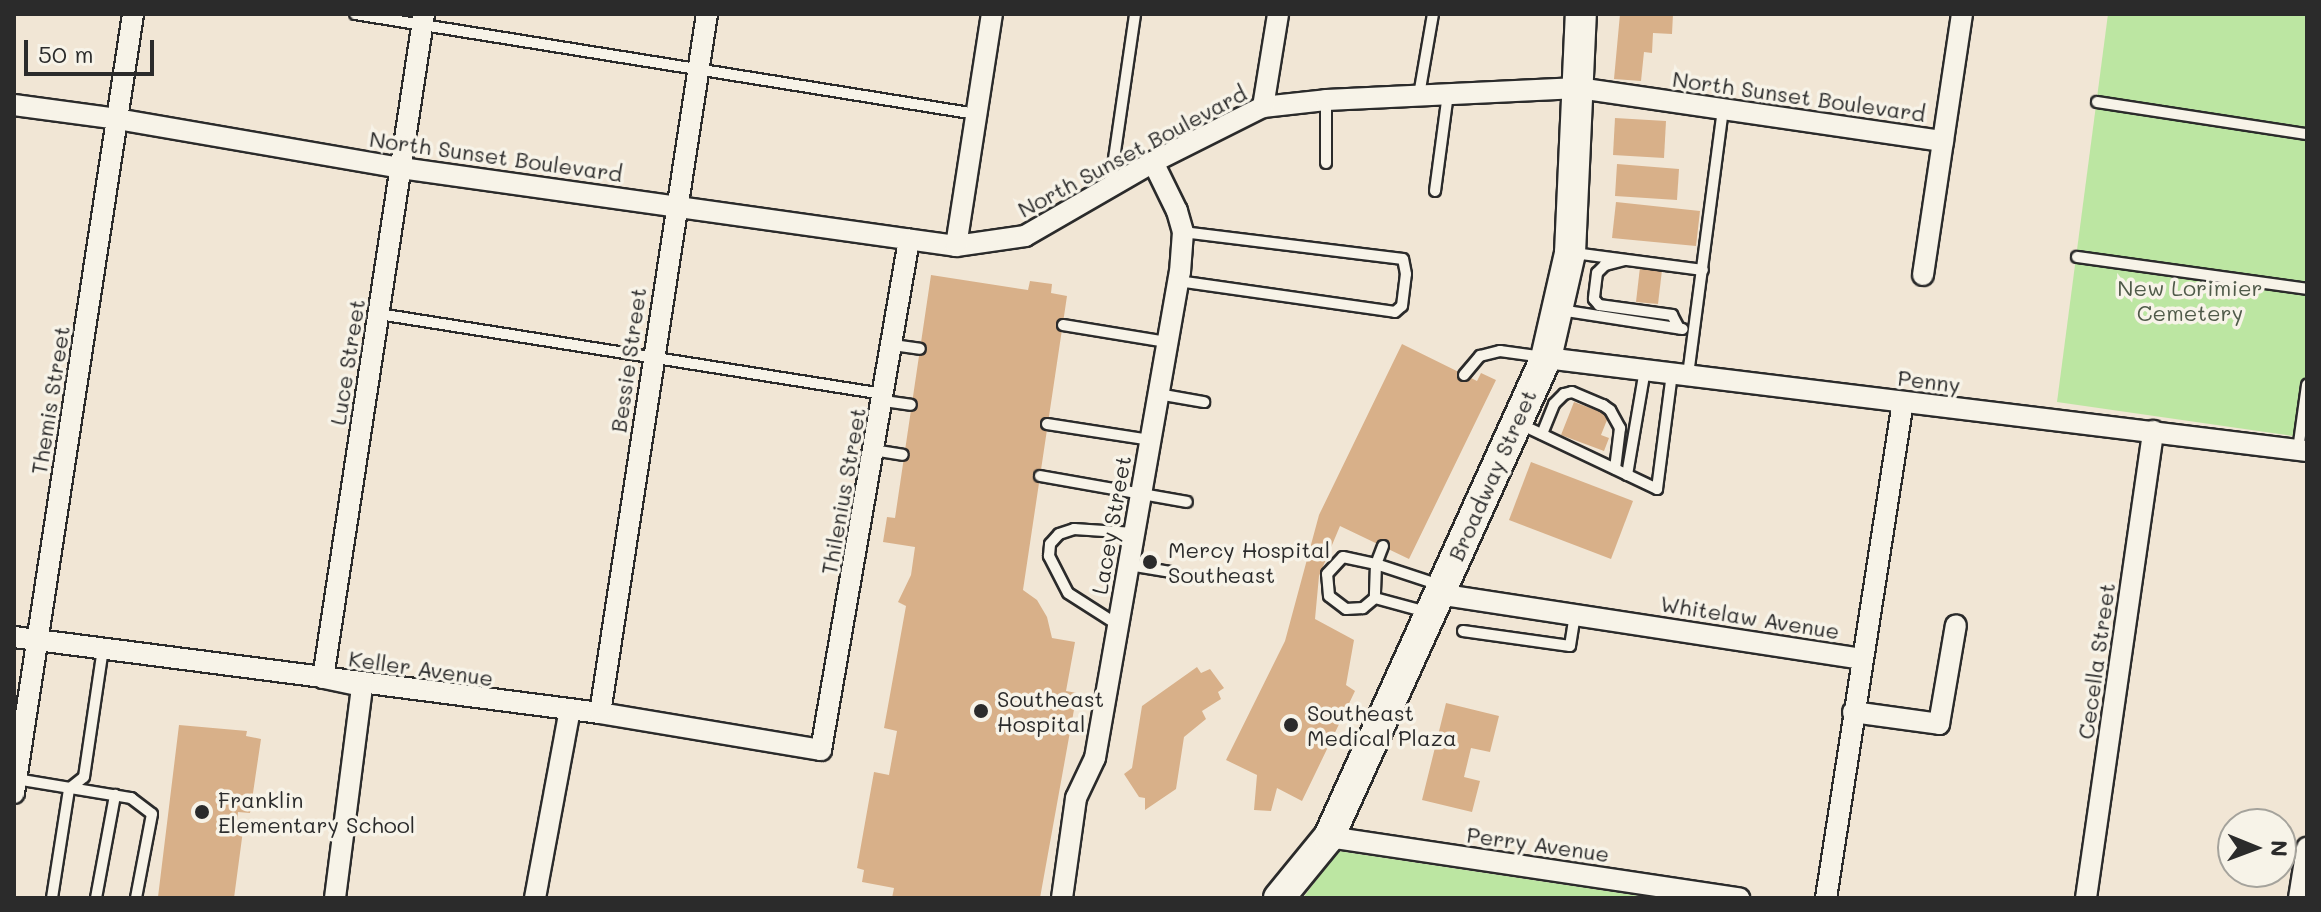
<!DOCTYPE html>
<style>
body{margin:0}
#map{position:relative;width:2321px;height:912px;overflow:hidden;background:#f1e6d5;font-family:Mali,sans-serif}
div>[style]{position:absolute}
.green>*{inset:0;background:#bce6a2}
.building>*{inset:0;background:#d8b089}
.roads{filter:drop-shadow(2px 0 #2b2b2b) drop-shadow(-2px 0 #2b2b2b) drop-shadow(0 2px #2b2b2b) drop-shadow(0 -2px #2b2b2b)}
.lane>*{height:10px;margin:-5px;padding:0 5px;transform-origin:5px;border-radius:5px;background:#f7f3e8}
.street>*{height:20px;margin:-10px;padding:0 10px;transform-origin:10px;border-radius:10px;background:#f7f3e8}
.secondary>*{height:30px;margin:-15px;padding:0 15px;transform-origin:15px;border-radius:15px;background:#f7f3e8}
.dots>*{width:22px;height:22px;translate:-50% -50%;box-sizing:border-box;border:4px solid #f7f3e8;border-radius:50%}
span{translate:-50% -50%;white-space:nowrap;text-align:center;line-height:1.15;-webkit-text-stroke:7px #f7f3e8;paint-order:stroke}
.street-label{font-size:22px;color:#2b2b2b}
.park-label{font-size:22px;color:#4f5a49}
.poi-label{font-size:22px;color:#2b2b2b}
.left{translate:0 -50%;text-align:left}
.frame{position:absolute;inset:0;border:16px solid #2b2b2b;pointer-events:none}
.north{position:absolute;left:2217px;top:808px;width:80px;height:80px;box-sizing:border-box;background:#f7f3e8;border:2px solid #a5a39c;border-radius:50%;rotate:91deg;font-size:22px;font-weight:700;line-height:32px;text-align:center;color:#2b2b2b}
.north::after{content:'';display:block;margin:auto;width:28px;height:36px;background:#2b2b2b;clip-path:polygon(50% 0,100% 100%,50% 72%,0 100%)}
.scale{position:absolute;left:24px;top:40px;width:130px;height:36px;box-sizing:border-box;border:4px solid #2b2b2b;border-top:0;padding-left:10px;font-size:24px;line-height:28px;white-space:nowrap;color:#2b2b2b;-webkit-text-stroke:6px #f7f3e8;paint-order:stroke}
</style>
<div id="map">
<div class="green">
<i style="clip-path:polygon(2108px 14px,2307px 14px,2307px 438px,2057px 402px)"></i>
<i style="clip-path:polygon(1338px 851px,1654px 898px,1303px 898px)"></i>
</div>
<div class="building">
<i style="clip-path:polygon(1620px 14px,1673px 14px,1672px 34px,1653px 33px,1652px 53px,1644px 52px,1641px 81px,1614px 79px)"></i>
<i style="clip-path:polygon(1615px 118px,1666px 121px,1664px 158px,1613px 155px)"></i>
<i style="clip-path:polygon(1617px 164px,1679px 169px,1677px 200px,1615px 196px)"></i>
<i style="clip-path:polygon(1616px 202px,1700px 211px,1696px 246px,1612px 238px)"></i>
<i style="clip-path:polygon(1640px 267px,1662px 270px,1658px 304px,1636px 302px)"></i>
<i style="clip-path:polygon(931px 275px,1028px 290px,1030px 281px,1052px 284px,1051px 293px,1067px 296px,1023px 590px,1037px 600px,1047px 617px,1052px 638px,1075px 642px,1066px 691px,1077px 693px,1040px 898px,892px 898px,894px 888px,862px 882px,864px 870px,857px 868px,874px 772px,889px 775px,897px 731px,884px 728px,906px 606px,898px 602px,911px 575px,915px 547px,883px 542px,887px 517px,895px 518px)"></i>
<i style="clip-path:polygon(1402px 344px,1477px 381px,1481px 373px,1496px 380px,1409px 559px,1340px 526px,1319px 576px,1315px 619px,1354px 640px,1346px 685px,1355px 691px,1302px 801px,1277px 788px,1271px 811px,1254px 810px,1257px 775px,1226px 760px,1285px 641px,1319px 515px)"></i>
<i style="clip-path:polygon(1574px 402px,1609px 415px,1601px 435px,1609px 438px,1604px 451px,1561px 435px)"></i>
<i style="clip-path:polygon(1531px 462px,1633px 501px,1611px 559px,1509px 520px)"></i>
<i style="clip-path:polygon(1197px 667px,1201px 673px,1210px 669px,1224px 688px,1218px 692px,1221px 699px,1202px 711px,1206px 719px,1184px 737px,1176px 789px,1145px 810px,1145px 798px,1139px 797px,1124px 774px,1132px 768px,1142px 706px)"></i>
<i style="clip-path:polygon(1446px 703px,1499px 716px,1490px 752px,1471px 748px,1464px 777px,1480px 781px,1472px 812px,1422px 800px)"></i>
<i style="clip-path:polygon(179px 725px,247px 731px,246px 736px,261px 739px,250px 813px,238px 812px,237px 822px,244px 823px,234px 898px,158px 897px)"></i>
</div>
<div class="roads">
<div class="lane">
<i style="left:355px;top:14px;width:629px;rotate:9.15deg"></i>
<i style="left:1419px;top:95px;width:82px;rotate:-80.2deg"></i>
<i style="left:1326px;top:100px;width:63px;rotate:90deg"></i>
<i style="left:2097px;top:102px;width:212px;rotate:8.7deg"></i>
<i style="left:1110px;top:186px;width:174px;rotate:-81.7deg"></i>
<i style="left:1435px;top:191px;width:98px;rotate:-82.4deg"></i>
<i style="left:1574px;top:253px;width:130px;rotate:7.5deg"></i>
<i style="left:2077px;top:257px;width:232px;rotate:7.9deg"></i>
<i style="left:1625px;top:260px;width:21px;rotate:166deg"></i>
<i style="left:1605px;top:265px;width:11px;rotate:135deg"></i>
<i style="left:1597px;top:273px;width:26px;rotate:97deg"></i>
<i style="left:1594px;top:299px;width:8px;rotate:50deg"></i>
<i style="left:1599px;top:305px;width:74px;rotate:7.8deg"></i>
<i style="left:1672px;top:315px;width:15px;rotate:62deg"></i>
<i style="left:1178px;top:281px;width:219px;rotate:8.1deg"></i>
<i style="left:1395px;top:312px;width:9px;rotate:-41deg"></i>
<i style="left:1402px;top:306px;width:32px;rotate:-83deg"></i>
<i style="left:1406px;top:274px;width:15px;rotate:-101deg"></i>
<i style="left:1403px;top:259px;width:222px;rotate:-173deg"></i>
<i style="left:1560px;top:310px;width:124px;rotate:8.8deg"></i>
<i style="left:379px;top:314px;width:510px;rotate:9.02deg"></i>
<i style="left:1063px;top:325px;width:105px;rotate:9.3deg"></i>
<i style="left:893px;top:345px;width:27px;rotate:8deg"></i>
<i style="left:1464px;top:375px;width:25px;rotate:-50deg"></i>
<i style="left:1480px;top:356px;width:21px;rotate:-14deg"></i>
<i style="left:1500px;top:351px;width:44px;rotate:7.8deg"></i>
<i style="left:1688px;top:375px;width:268px;rotate:-82.5deg"></i>
<i style="left:1158px;top:394px;width:47px;rotate:9.9deg"></i>
<i style="left:884px;top:401px;width:27px;rotate:8deg"></i>
<i style="left:1518px;top:423px;width:154px;rotate:25.4deg"></i>
<i style="left:1657px;top:489px;width:117px;rotate:-82.6deg"></i>
<i style="left:1047px;top:424px;width:104px;rotate:8.8deg"></i>
<i style="left:1542px;top:434px;width:32px;rotate:-68deg"></i>
<i style="left:1554px;top:404px;width:14px;rotate:-45deg"></i>
<i style="left:1564px;top:394px;width:8px;rotate:-14deg"></i>
<i style="left:1572px;top:392px;width:34px;rotate:23deg"></i>
<i style="left:1603px;top:405px;width:9px;rotate:36deg"></i>
<i style="left:1610px;top:410px;width:21px;rotate:61deg"></i>
<i style="left:1620px;top:428px;width:41px;rotate:97deg"></i>
<i style="left:873px;top:450px;width:30px;rotate:9deg"></i>
<i style="left:2298px;top:450px;width:66px;rotate:-82.1deg"></i>
<i style="left:1627px;top:475px;width:107px;rotate:-80.3deg"></i>
<i style="left:1040px;top:476px;width:149px;rotate:10deg"></i>
<i style="left:1383px;top:546px;width:19px;rotate:111deg"></i>
<i style="left:1376px;top:564px;width:34px;rotate:92deg"></i>
<i style="left:1375px;top:598px;width:16px;rotate:140deg"></i>
<i style="left:1363px;top:608px;width:17px;rotate:177deg"></i>
<i style="left:1346px;top:609px;width:21px;rotate:-143deg"></i>
<i style="left:1329px;top:596px;width:22px;rotate:-95deg"></i>
<i style="left:1327px;top:574px;width:23px;rotate:-47deg"></i>
<i style="left:1343px;top:557px;width:34px;rotate:12deg"></i>
<i style="left:1376px;top:564px;width:67px;rotate:18.2deg"></i>
<i style="left:1129px;top:565px;width:43px;rotate:9.5deg"></i>
<i style="left:1375px;top:598px;width:54px;rotate:15.1deg"></i>
<i style="left:1118px;top:625px;width:59px;rotate:-147.4deg"></i>
<i style="left:1068px;top:593px;width:42px;rotate:-117.2deg"></i>
<i style="left:1049px;top:556px;width:12px;rotate:-85deg"></i>
<i style="left:1050px;top:544px;width:13px;rotate:-48deg"></i>
<i style="left:1059px;top:534px;width:16px;rotate:-18deg"></i>
<i style="left:1074px;top:529px;width:60px;rotate:3.8deg"></i>
<i style="left:1463px;top:631px;width:108px;rotate:8deg"></i>
<i style="left:1570px;top:646px;width:31px;rotate:-81deg"></i>
<i style="left:16px;top:779px;width:117px;rotate:9.4deg"></i>
<i style="left:131px;top:798px;width:26px;rotate:37deg"></i>
<i style="left:152px;top:814px;width:86px;rotate:100.8deg"></i>
<i style="left:52px;top:898px;width:110px;rotate:-81.1deg"></i>
<i style="left:69px;top:789px;width:19px;rotate:-39deg"></i>
<i style="left:84px;top:777px;width:130px;rotate:-81.6deg"></i>
<i style="left:96px;top:898px;width:105px;rotate:-79.5deg"></i>
</div>
<div class="street">
<i style="left:14px;top:105px;width:104px;rotate:7.7deg"></i>
<i style="left:117px;top:119px;width:288px;rotate:9.8deg"></i>
<i style="left:401px;top:168px;width:560px;rotate:8deg"></i>
<i style="left:956px;top:246px;width:70px;rotate:-8.2deg"></i>
<i style="left:1025px;top:236px;width:148px;rotate:-30deg"></i>
<i style="left:1153px;top:162px;width:123px;rotate:-26.6deg"></i>
<i style="left:1263px;top:107px;width:63px;rotate:-6.3deg"></i>
<i style="left:1326px;top:100px;width:253px;rotate:-2.7deg"></i>
<i style="left:1579px;top:88px;width:368px;rotate:8.3deg"></i>
<i style="left:1263px;top:107px;width:94px;rotate:-80.8deg"></i>
<i style="left:956px;top:246px;width:235px;rotate:-81.2deg"></i>
<i style="left:1923px;top:275px;width:264px;rotate:-81.5deg"></i>
<i style="left:1546px;top:358px;width:767px;rotate:6.97deg"></i>
<i style="left:1438px;top:594px;width:430px;rotate:8.7deg"></i>
<i style="left:14px;top:637px;width:591px;rotate:7.39deg"></i>
<i style="left:600px;top:713px;width:224px;rotate:9.5deg"></i>
<i style="left:821px;top:750px;width:518px;rotate:-80.21deg"></i>
<i style="left:1853px;top:712px;width:87px;rotate:7.9deg"></i>
<i style="left:1939px;top:724px;width:100px;rotate:-80.3deg"></i>
<i style="left:600px;top:713px;width:707px;rotate:-81.3deg"></i>
<i style="left:14px;top:793px;width:788px;rotate:-81.31deg"></i>
<i style="left:1329px;top:837px;width:415px;rotate:8.5deg"></i>
<i style="left:335px;top:898px;width:214px;rotate:-82.7deg"></i>
<i style="left:362px;top:686px;width:40px;rotate:-168deg"></i>
<i style="left:323px;top:678px;width:672px;rotate:-81.35deg"></i>
<i style="left:535px;top:898px;width:191px;rotate:-79.5deg"></i>
<i style="left:1062px;top:898px;width:101px;rotate:-82deg"></i>
<i style="left:1076px;top:798px;width:44px;rotate:-64.6deg"></i>
<i style="left:1095px;top:758px;width:493px;rotate:-80.1deg"></i>
<i style="left:1180px;top:272px;width:40px;rotate:-85.7deg"></i>
<i style="left:1183px;top:232px;width:22px;rotate:-106deg"></i>
<i style="left:1177px;top:211px;width:55px;rotate:-116.1deg"></i>
<i style="left:1826px;top:898px;width:502px;rotate:-81.18deg"></i>
<i style="left:2086px;top:898px;width:472px;rotate:-81.8deg"></i>
<i style="left:2299px;top:898px;width:51px;rotate:-80.9deg"></i>
</div>
<div class="secondary">
<i style="left:1279px;top:898px;width:79px;rotate:-50.7deg"></i>
<i style="left:1329px;top:837px;width:526px;rotate:-65.63deg"></i>
<i style="left:1546px;top:358px;width:108px;rotate:-77.1deg"></i>
<i style="left:1570px;top:253px;width:239px;rotate:-87.4deg"></i>
</div>
</div>
<div class="dots">
<i style="left:1150px;top:562px;background:#2b2b2b"></i>
<i style="left:981px;top:711px;background:#2b2b2b"></i>
<i style="left:1291px;top:725px;background:#2b2b2b"></i>
<i style="left:202px;top:812px;background:#2b2b2b"></i>
</div>
<div class="street-label">
<span style="left:1799px;top:96px;rotate:8deg">North Sunset Boulevard</span>
<span style="left:1132px;top:151px;rotate:-28deg">North Sunset Boulevard</span>
<span style="left:496px;top:156px;rotate:8deg">North Sunset Boulevard</span>
<span style="left:628px;top:360px;rotate:-82deg">Bessie Street</span>
<span style="left:347px;top:362px;rotate:-81deg">Luce Street</span>
<span style="left:1929px;top:381px;rotate:7deg">Penny</span>
<span style="left:50px;top:400px;rotate:-81deg">Themis Street</span>
<span style="left:1492px;top:475px;rotate:-66deg">Broadway Street</span>
<span style="left:843px;top:491px;rotate:-80deg">Thilenius Street</span>
<span style="left:1111px;top:525px;rotate:-80deg">Lacey Street</span>
<span style="left:1750px;top:617px;rotate:9deg">Whitelaw Avenue</span>
<span style="left:2096px;top:661px;rotate:-82deg">Cecella Street</span>
<span style="left:421px;top:668px;rotate:8deg">Keller Avenue</span>
<span style="left:1538px;top:844px;rotate:8deg">Perry Avenue</span>
</div>
<div class="park-label">
<span style="left:2190px;top:300px">New Lorimier<br>Cemetery</span>
</div>
<div class="poi-label">
<span class="left" style="left:1168px;top:562px">Mercy Hospital<br>Southeast</span>
<span class="left" style="left:997px;top:711px">Southeast<br>Hospital</span>
<span class="left" style="left:1307px;top:725px">Southeast<br>Medical Plaza</span>
<span class="left" style="left:218px;top:812px">Franklin<br>Elementary School</span>
</div>
<div class="frame"></div>
<div class="north">N</div>
<div class="scale">50 m</div>
</div>
